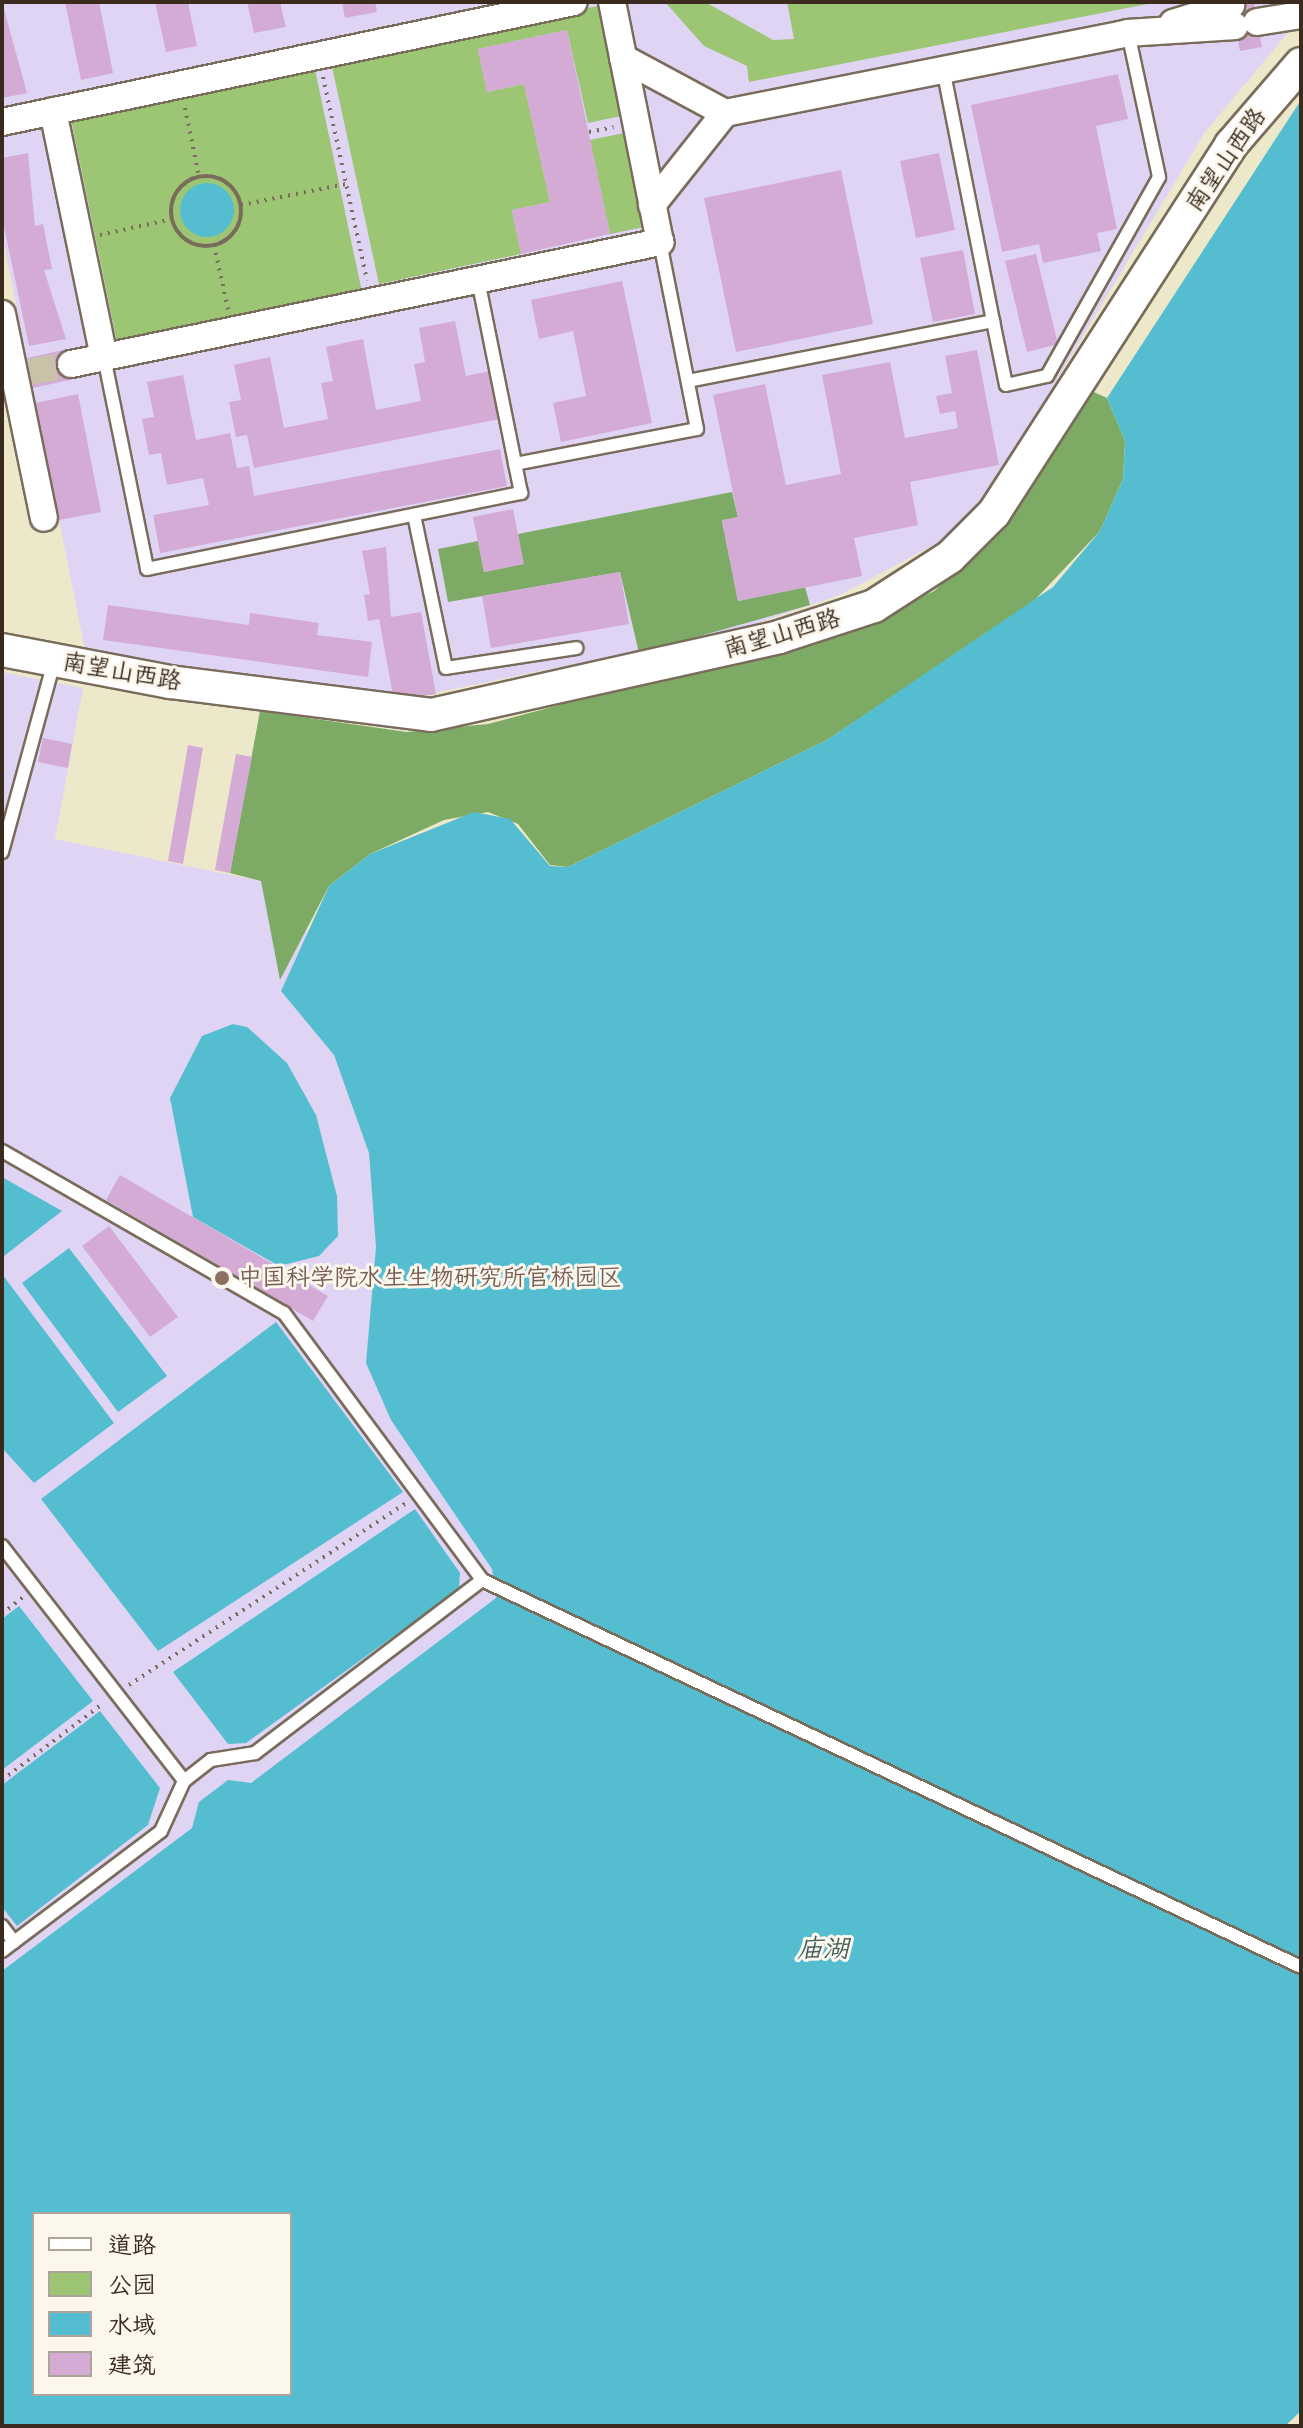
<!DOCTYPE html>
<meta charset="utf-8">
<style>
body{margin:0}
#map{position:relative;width:1303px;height:2428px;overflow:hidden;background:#eee8cb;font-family:"Shantell Sans","LXGW WenKai TC",sans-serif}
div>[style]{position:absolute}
.built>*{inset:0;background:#e0d4f4}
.green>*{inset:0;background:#9cc673}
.forest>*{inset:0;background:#7dab65}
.water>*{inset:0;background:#54bed0}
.round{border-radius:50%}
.building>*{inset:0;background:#d3abd5}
.minor-tunnel>*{height:26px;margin-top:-13px;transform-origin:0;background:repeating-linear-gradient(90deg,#cac2a8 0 26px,transparent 0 39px)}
.path>*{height:4px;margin-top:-2px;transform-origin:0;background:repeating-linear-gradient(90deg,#7a6c5b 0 2px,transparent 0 8px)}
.path>.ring{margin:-2px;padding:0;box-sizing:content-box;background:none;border:4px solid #7a6c5b;border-radius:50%}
.roads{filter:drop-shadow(2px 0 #7a6c5b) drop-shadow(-2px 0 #7a6c5b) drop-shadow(0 2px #7a6c5b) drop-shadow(0 -2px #7a6c5b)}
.service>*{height:12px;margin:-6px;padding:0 6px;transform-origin:6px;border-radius:6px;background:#fff}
.minor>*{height:26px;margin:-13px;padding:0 13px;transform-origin:13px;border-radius:13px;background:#fff}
.tertiary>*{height:32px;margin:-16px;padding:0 16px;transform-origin:16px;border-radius:16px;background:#fff}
.dots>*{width:22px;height:22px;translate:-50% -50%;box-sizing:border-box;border:4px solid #fbf7ec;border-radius:50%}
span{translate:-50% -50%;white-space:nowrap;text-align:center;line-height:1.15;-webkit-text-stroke:6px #fbf7ec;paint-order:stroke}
.street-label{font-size:24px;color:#3b2a1e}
.education-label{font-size:24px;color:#785e54}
.left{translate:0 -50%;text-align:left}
.water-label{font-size:26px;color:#445e5c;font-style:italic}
.frame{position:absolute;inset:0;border:4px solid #3b2a1e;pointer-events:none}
.legend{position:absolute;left:32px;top:2212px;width:260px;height:184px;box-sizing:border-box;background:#fbf7ec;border:2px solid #aea59a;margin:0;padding:10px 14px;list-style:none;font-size:24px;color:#3b2a1e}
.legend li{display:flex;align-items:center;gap:16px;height:40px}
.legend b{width:40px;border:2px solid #aea59a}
</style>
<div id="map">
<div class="built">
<i style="clip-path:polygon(2px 2px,1301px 2px,1301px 17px,1205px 132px,1016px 448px,980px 505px,947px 538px,840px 595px,729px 633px,394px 701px,86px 656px,2px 234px)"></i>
<i style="clip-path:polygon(2px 672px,83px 688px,55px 839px,261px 881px,354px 982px,529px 1574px,2px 2038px)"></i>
</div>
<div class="green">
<i style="clip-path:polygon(665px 2px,705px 2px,773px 40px,794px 39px,787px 2px,1158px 2px,749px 82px,747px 66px,704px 46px)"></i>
<i style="clip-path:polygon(602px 5px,626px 115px,588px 123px,567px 30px,478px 49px,487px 92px,524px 84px,550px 202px,512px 210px,521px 254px,379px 284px,331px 62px)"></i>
<i style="clip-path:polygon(314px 65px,362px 292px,117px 342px,70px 115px)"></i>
<i style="clip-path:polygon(629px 132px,649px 226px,610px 234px,590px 140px)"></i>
</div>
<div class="forest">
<i style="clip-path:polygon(1087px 389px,1107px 398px,1125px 441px,1123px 479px,1100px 531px,1030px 605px,827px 740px,568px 867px,550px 865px,518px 824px,488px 812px,444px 820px,370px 854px,329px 886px,280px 980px,261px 881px,230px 873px,260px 711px,407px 732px,488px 724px,870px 622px,934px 591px,980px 550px)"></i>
<i style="clip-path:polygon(732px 492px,738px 517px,722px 521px,738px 601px,805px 587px,810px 605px,639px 653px,620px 572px,448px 602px,438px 549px,478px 541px,484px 572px,523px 564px,518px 534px)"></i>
</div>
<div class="water">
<i style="clip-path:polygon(evenodd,1301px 100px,1301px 2411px,1285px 2426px,2px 2426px,2px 1971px,192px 1828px,199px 1802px,228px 1780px,251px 1783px,496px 1598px,492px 1569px,391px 1420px,366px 1363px,376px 1247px,369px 1153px,334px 1055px,281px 991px,329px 886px,370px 854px,474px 812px,510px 819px,550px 866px,568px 867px,827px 740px,1053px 587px,1100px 531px,1123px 479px,1125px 441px,1107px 398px,1301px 100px,34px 2214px,290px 2214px,290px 2394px,34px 2394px,34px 2214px)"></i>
<i class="round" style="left:180px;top:183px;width:54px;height:54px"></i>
<i style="clip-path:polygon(233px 1024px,247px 1027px,287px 1063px,316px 1115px,337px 1196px,338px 1236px,319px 1256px,279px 1266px,193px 1217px,170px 1098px,202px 1036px)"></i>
<i style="clip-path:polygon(2px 1177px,62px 1211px,4px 1256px,2px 1253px)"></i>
<i style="clip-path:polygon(69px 1248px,167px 1376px,118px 1412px,22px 1283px)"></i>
<i style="clip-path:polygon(2px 1274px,114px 1423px,34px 1483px,2px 1448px)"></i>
<i style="clip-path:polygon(276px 1322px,403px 1492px,158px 1651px,41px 1499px)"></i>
<i style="clip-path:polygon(415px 1509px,460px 1573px,459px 1589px,246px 1743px,228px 1744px,173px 1672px)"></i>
<i style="clip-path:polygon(19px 1606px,93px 1701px,2px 1770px,2px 1619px)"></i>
<i style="clip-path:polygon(100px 1711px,160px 1788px,148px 1825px,17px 1926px,2px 1907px,2px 1785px)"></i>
</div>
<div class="building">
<i style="clip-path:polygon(2px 2px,27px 93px,2px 98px)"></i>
<i style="clip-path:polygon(65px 2px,99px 2px,113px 73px,81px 80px)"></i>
<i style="clip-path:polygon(155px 2px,188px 2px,197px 46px,166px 52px)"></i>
<i style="clip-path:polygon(247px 2px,280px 2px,286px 27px,254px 33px)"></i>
<i style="clip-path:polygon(342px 2px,375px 2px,377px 12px,345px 18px)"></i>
<i style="clip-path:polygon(1230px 2px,1254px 2px,1262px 47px,1240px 51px)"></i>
<i style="clip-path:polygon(567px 30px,610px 234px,521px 254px,512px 210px,550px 202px,524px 84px,487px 92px,478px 49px)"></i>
<i style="clip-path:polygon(1118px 74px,1128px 119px,1096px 126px,1117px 229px,1097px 233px,1101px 251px,1043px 263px,1039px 244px,1002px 252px,971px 105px)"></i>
<i style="clip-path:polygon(28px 153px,35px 226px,43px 224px,52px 269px,44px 270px,66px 339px,29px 346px,2px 217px,2px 158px)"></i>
<i style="clip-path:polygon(939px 153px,955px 230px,916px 238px,900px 161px)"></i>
<i style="clip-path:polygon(841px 170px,873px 324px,736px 352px,704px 198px)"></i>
<i style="clip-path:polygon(963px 250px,975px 314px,933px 322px,920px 258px)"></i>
<i style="clip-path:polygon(1036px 254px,1058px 344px,1027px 352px,1005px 261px)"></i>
<i style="clip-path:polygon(622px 281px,652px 423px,561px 442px,553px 403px,586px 396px,573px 331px,539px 339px,531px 300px)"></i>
<i style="clip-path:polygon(455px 321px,466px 376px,490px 371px,500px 419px,254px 468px,247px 435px,236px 437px,229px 402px,241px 400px,234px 365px,270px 357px,284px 428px,328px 419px,321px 383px,333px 381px,326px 347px,363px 339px,376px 410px,421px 401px,414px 364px,425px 362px,419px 328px)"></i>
<i style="clip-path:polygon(68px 349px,74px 379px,33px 388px,27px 358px)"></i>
<i style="clip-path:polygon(977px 350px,999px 465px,910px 482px,918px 525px,854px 538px,862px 576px,738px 601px,722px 520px,738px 517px,713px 395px,765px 384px,786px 485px,841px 474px,822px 375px,890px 362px,905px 438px,958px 428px,955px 411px,940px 414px,936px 396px,952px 393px,945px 356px)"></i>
<i style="clip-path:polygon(183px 375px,196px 440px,230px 433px,237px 468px,249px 466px,254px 496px,500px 449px,507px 486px,160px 553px,153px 515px,209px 505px,203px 478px,167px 485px,161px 453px,149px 455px,142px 419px,154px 417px,147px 382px)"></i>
<i style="clip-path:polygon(78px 394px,101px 512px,59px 520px,36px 403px)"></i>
<i style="clip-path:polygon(513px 509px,524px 564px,484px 572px,473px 517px)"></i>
<i style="clip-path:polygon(386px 547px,391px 617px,421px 612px,436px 694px,394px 701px,379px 619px,368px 621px,364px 595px,370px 594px,362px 551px)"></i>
<i style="clip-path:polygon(620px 572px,629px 624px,491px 648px,482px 596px)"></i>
<i style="clip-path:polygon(108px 605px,249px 625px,250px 613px,319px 623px,317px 635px,372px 642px,368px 677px,103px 640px)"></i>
<i style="clip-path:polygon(43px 738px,72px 744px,68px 768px,38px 762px)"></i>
<i style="clip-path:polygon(188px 745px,203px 748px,183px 864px,168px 861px)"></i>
<i style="clip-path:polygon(236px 754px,252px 757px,230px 873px,215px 870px)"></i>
<i style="clip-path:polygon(120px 1175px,328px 1296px,313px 1321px,106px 1200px)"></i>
<i style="clip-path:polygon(109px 1226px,178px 1317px,150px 1337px,82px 1246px)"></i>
</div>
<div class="minor-tunnel">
<i style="left:30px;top:372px;width:42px;rotate:-11deg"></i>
</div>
<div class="path">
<i style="left:323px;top:77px;width:208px;rotate:77.8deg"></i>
<i style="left:185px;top:108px;width:69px;rotate:78.4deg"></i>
<i style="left:589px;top:132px;width:25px;rotate:-11deg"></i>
<i class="ring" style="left:171px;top:176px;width:66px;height:66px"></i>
<i style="left:241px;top:205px;width:107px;rotate:-11.3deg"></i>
<i style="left:100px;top:235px;width:74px;rotate:-12.5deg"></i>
<i style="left:214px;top:245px;width:66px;rotate:77.7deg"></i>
<i style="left:2px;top:1614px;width:26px;rotate:-39deg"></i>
<i style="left:129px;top:1685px;width:331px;rotate:-33.3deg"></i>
<i style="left:2px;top:1780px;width:126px;rotate:-37.2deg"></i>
</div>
<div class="roads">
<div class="service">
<i style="left:993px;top:321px;width:65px;rotate:78.5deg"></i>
<i style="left:1006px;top:385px;width:42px;rotate:-12.4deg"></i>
<i style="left:1047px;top:376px;width:228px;rotate:-60.6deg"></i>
<i style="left:1159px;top:177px;width:147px;rotate:-102.1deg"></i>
<i style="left:104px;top:357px;width:216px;rotate:78.5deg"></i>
<i style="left:147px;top:569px;width:382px;rotate:-11.5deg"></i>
<i style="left:521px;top:493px;width:217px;rotate:-101.4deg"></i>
<i style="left:688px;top:381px;width:311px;rotate:-11.1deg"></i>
<i style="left:993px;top:321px;width:257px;rotate:-101.2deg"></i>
<i style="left:515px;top:464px;width:185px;rotate:-10.9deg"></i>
<i style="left:697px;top:429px;width:191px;rotate:-101.2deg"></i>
<i style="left:414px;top:515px;width:156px;rotate:78.2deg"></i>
<i style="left:446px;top:668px;width:132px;rotate:-8.7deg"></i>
<i style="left:2px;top:852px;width:197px;rotate:-74.7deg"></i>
<i style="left:2px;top:1151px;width:325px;rotate:29.9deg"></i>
<i style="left:284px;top:1313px;width:332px;rotate:53.4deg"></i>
<i style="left:482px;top:1580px;width:906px;rotate:25.29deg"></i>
<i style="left:2px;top:1546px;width:297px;rotate:52.2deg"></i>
<i style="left:2px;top:1926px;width:20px;rotate:53deg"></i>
<i style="left:2px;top:1951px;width:199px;rotate:-37deg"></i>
<i style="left:161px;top:1831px;width:55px;rotate:-65.3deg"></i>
<i style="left:184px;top:1781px;width:34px;rotate:-38deg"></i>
<i style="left:211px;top:1760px;width:45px;rotate:-9deg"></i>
<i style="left:255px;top:1753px;width:285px;rotate:-37.3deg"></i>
</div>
<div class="minor">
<i style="left:1257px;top:22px;width:45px;rotate:-9deg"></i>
<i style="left:1173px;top:23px;width:61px;rotate:-17.2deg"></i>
<i style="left:623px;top:58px;width:116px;rotate:28.3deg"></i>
<i style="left:725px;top:113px;width:411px;rotate:-11.2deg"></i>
<i style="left:1128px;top:33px;width:107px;rotate:-3.7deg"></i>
<i style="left:53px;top:111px;width:251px;rotate:78.3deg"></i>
<i style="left:2px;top:122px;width:584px;rotate:-11.85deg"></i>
<i style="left:652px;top:205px;width:117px;rotate:-51.6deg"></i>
<i style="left:2px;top:314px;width:208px;rotate:78.4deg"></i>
<i style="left:71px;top:364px;width:602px;rotate:-11.7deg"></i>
<i style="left:660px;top:242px;width:245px;rotate:-101.3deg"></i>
</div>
<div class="tertiary">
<i style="left:2px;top:650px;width:171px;rotate:10.8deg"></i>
<i style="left:170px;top:682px;width:263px;rotate:7.2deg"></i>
<i style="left:431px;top:715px;width:357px;rotate:-12.6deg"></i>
<i style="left:779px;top:637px;width:100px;rotate:-18.1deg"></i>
<i style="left:874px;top:606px;width:90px;rotate:-32.8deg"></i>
<i style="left:950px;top:557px;width:62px;rotate:-45deg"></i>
<i style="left:994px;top:513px;width:438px;rotate:-57.2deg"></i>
<i style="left:1231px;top:145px;width:107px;rotate:-49.2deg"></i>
</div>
</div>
<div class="dots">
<i style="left:222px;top:1278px;background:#8d6e63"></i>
</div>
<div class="street-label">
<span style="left:1226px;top:160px;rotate:-55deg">南望山西路</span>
<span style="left:782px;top:634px;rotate:-16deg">南望山西路</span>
<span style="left:122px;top:672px;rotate:10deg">南望山西路</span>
</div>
<div class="education-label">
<span class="left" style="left:238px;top:1278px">中国科学院水生生物研究所官桥园区</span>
</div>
<div class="water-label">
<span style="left:823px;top:1948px">庙湖</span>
</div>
<div class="frame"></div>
<ul class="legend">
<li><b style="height:10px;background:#fff"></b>道路</li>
<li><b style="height:22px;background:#9cc673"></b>公园</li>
<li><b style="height:22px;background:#54bed0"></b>水域</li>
<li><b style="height:22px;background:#d3abd5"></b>建筑</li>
</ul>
</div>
